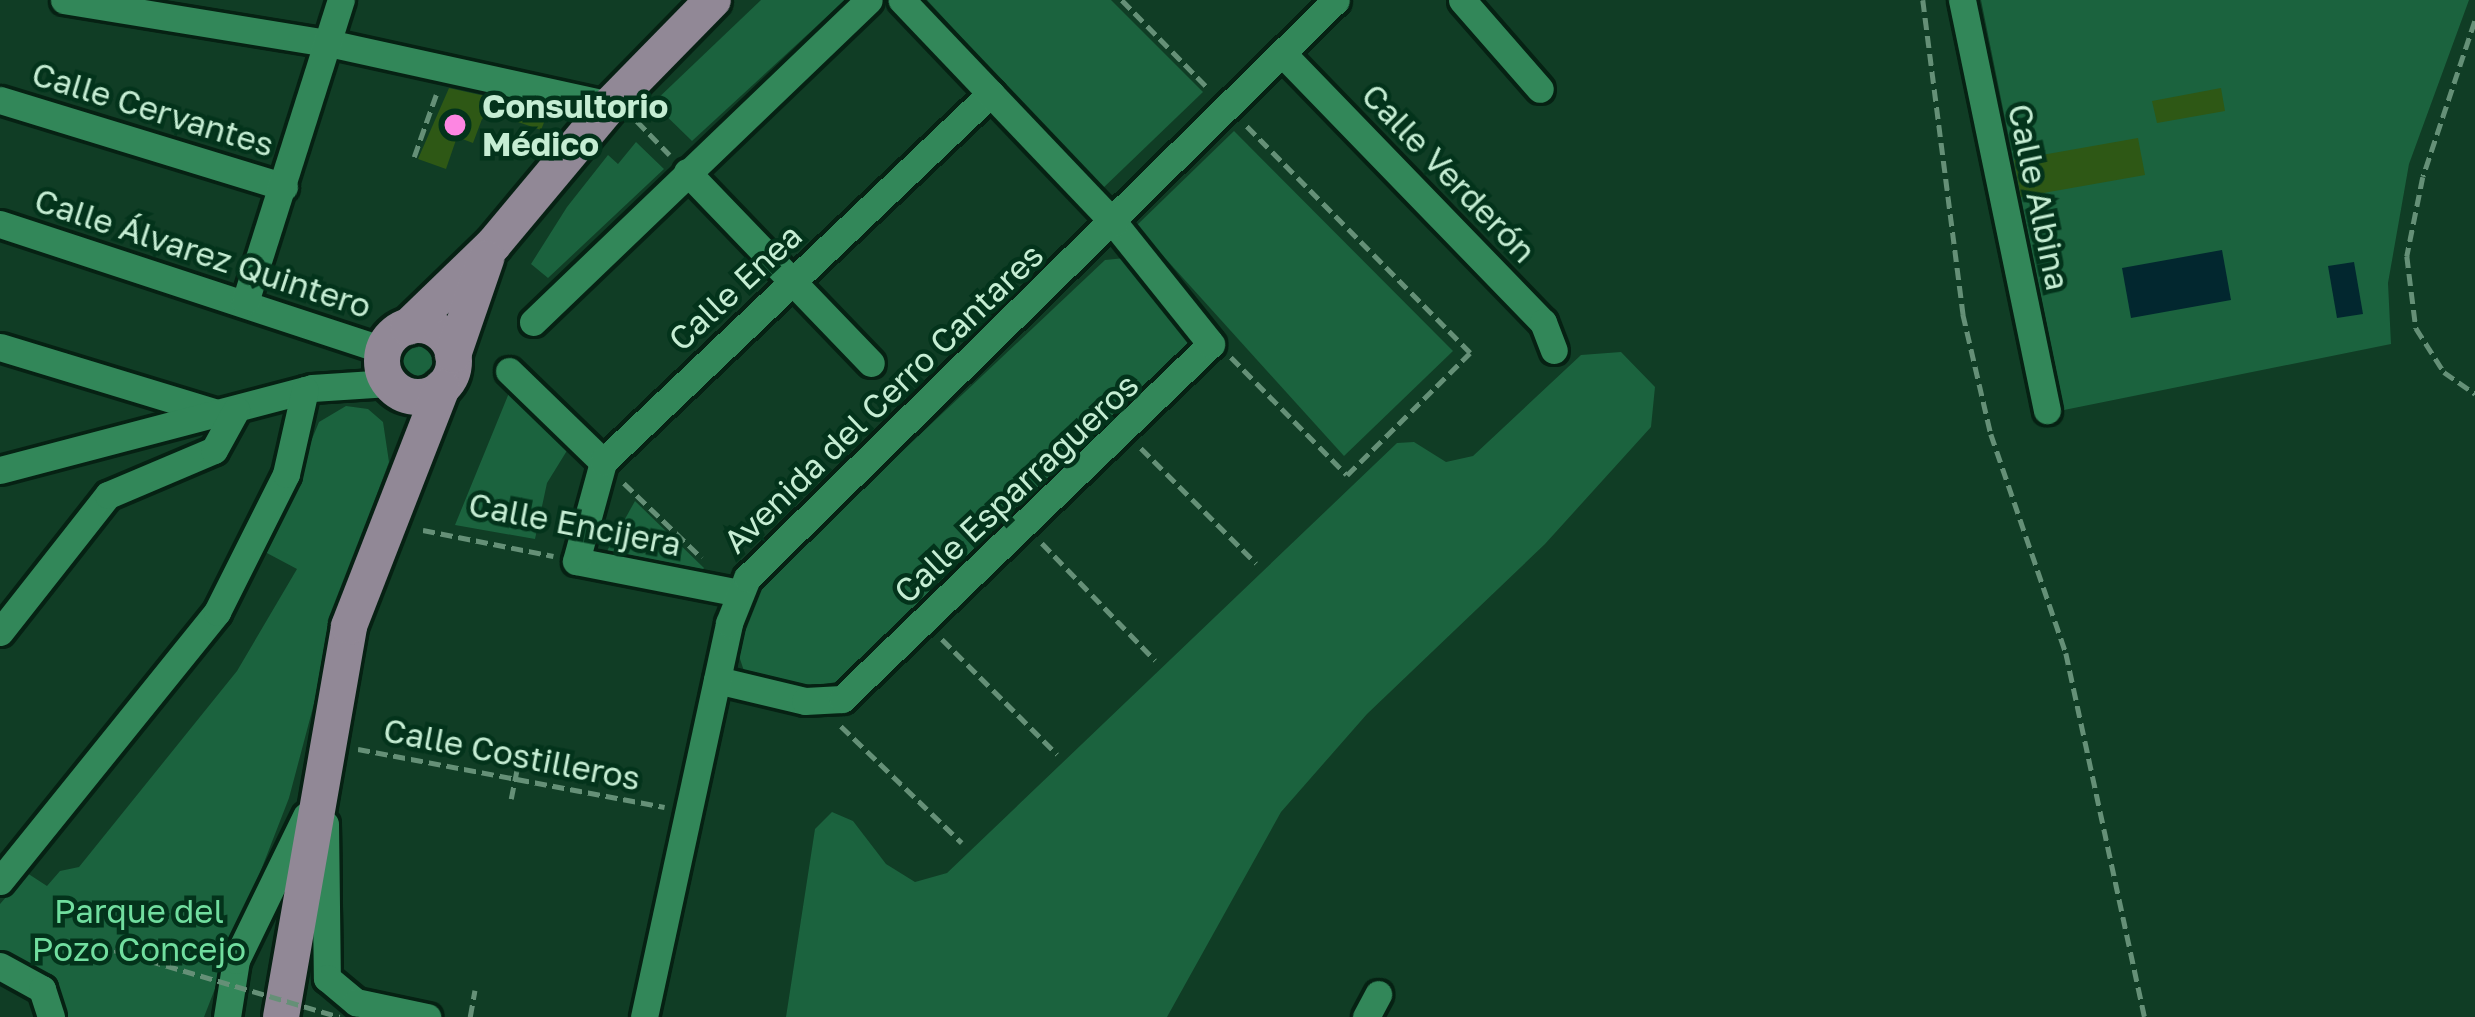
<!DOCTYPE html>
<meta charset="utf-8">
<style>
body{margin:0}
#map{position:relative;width:2475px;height:1017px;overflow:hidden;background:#103d25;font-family:"Golos Text",sans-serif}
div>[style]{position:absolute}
.green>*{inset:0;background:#1b633e}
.round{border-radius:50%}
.water>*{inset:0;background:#02272f}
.building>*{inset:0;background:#2e5815}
.path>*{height:4.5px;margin-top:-2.25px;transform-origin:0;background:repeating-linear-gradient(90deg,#659077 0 12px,transparent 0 18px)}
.roads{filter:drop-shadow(3px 0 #062113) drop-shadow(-3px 0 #062113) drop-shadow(0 3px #062113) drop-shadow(0 -3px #062113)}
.minor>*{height:27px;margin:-13.5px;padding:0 13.5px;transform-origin:13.5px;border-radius:13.5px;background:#328759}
.major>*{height:36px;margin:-18px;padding:0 18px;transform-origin:18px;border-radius:18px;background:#918896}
.major>.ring{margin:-18px;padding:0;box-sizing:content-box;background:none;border:36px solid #918896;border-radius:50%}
.path-bridge>*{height:4.5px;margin-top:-2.25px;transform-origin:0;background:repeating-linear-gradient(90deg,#659077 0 12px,transparent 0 18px)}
.dots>*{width:33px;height:33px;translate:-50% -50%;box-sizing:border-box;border:6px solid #03331b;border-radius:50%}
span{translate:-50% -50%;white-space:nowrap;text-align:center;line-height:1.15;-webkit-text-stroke:9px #03331b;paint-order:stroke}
.poi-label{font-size:33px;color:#c5edd3;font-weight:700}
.left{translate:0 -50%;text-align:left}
.street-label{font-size:33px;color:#c5edd3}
.park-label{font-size:33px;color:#71de9f}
</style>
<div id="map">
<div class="green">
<i style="clip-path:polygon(761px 0,845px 0,692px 141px,653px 103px)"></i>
<i style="clip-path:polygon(927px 0,1111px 0,1203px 92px,1101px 190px)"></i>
<i style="clip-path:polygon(1981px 0,2469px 0,2409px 164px,2388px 283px,2391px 344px,2064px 410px)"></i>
<i style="clip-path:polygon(1234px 131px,1453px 351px,1344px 456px,1136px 226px)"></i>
<i style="clip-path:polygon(636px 142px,664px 169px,548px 278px,531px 264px,567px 207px,608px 155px,618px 164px)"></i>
<i style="clip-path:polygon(1125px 258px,1195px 335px,1184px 352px,839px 681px,810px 688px,744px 671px,735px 644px,753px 592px,1105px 260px)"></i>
<i class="round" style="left:395px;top:337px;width:46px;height:46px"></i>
<i style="clip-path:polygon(1621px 352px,1655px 387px,1651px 427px,1545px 544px,1367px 714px,1281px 812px,1167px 1017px,786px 1017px,815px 829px,832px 812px,853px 821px,886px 864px,915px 882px,947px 873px,1397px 443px,1414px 442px,1446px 462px,1473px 456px,1581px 355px)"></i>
<i style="clip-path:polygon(511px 388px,568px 449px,547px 483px,535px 539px,455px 525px)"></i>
<i style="clip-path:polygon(346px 406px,368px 409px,383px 422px,389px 462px,351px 564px,289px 798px,204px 1017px,61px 1017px,60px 990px,0 956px,0 904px,27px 873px,47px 886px,60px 871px,79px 867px,237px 671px,297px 569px,265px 552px,319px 422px)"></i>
<i style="clip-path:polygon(635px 501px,704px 568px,697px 577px,602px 560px)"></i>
</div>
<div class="water">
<i style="clip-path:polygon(2222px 250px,2231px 300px,2131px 318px,2122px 268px)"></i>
<i style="clip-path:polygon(2354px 262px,2363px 314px,2337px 318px,2328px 266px)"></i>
</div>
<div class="building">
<i style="clip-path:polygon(449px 88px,549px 110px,541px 130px,492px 113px,482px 119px,473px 143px,457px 137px,446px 169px,418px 159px)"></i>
<i style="clip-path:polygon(2221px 88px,2225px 111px,2157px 123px,2152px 101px)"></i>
<i style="clip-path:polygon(2138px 138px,2145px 175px,2021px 197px,2014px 160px)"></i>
</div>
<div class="path">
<i style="left:1122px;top:0;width:120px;rotate:45.7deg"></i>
<i style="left:1923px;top:0;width:317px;rotate:82.7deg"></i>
<i style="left:1963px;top:314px;width:123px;rotate:76.9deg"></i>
<i style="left:1991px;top:434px;width:231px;rotate:71.1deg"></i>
<i style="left:2066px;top:653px;width:372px;rotate:77.8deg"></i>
<i style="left:2475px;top:21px;width:164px;rotate:108.4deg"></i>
<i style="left:2423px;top:177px;width:81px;rotate:101.4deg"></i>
<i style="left:2407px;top:256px;width:73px;rotate:82.9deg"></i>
<i style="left:2416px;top:328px;width:52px;rotate:57.5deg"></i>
<i style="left:2444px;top:372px;width:38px;rotate:35deg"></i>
<i style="left:637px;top:121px;width:47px;rotate:45.9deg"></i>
<i style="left:414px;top:157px;width:66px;rotate:-70.5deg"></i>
<i style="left:1231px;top:357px;width:165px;rotate:45.5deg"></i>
<i style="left:1347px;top:475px;width:173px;rotate:-44.8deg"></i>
<i style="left:1470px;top:353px;width:322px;rotate:-134.6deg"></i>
<i style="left:1141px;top:448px;width:163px;rotate:45deg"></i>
<i style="left:624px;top:483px;width:108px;rotate:43.9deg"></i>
<i style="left:423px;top:530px;width:133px;rotate:11.3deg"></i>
<i style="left:1042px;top:543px;width:163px;rotate:46deg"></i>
<i style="left:942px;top:639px;width:163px;rotate:45deg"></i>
<i style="left:841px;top:726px;width:168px;rotate:44deg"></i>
<i style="left:358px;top:749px;width:312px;rotate:10.7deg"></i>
<i style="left:511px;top:799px;width:41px;rotate:-78.7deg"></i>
<i style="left:470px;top:1017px;width:27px;rotate:-80deg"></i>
</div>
<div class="roads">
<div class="minor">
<i style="left:64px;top:0;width:273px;rotate:9.3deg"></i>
<i style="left:333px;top:44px;width:284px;rotate:12.4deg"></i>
<i style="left:1462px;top:0;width:118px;rotate:48.8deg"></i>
<i style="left:1962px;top:0;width:419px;rotate:78.3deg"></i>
<i style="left:1282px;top:53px;width:375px;rotate:45.9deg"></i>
<i style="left:1543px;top:322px;width:30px;rotate:69deg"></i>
<i style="left:0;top:100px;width:297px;rotate:17deg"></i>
<i style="left:687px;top:172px;width:265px;rotate:46.1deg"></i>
<i style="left:0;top:224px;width:403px;rotate:18.2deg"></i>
<i style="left:245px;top:302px;width:317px;rotate:-72.4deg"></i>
<i style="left:533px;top:322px;width:465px;rotate:-43.8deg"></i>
<i style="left:0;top:347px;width:224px;rotate:16.9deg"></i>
<i style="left:509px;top:371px;width:131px;rotate:44.1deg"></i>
<i style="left:0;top:470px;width:323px;rotate:-14.7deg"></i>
<i style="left:312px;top:388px;width:77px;rotate:-3.7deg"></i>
<i style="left:739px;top:593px;width:166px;rotate:-168.9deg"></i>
<i style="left:576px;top:561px;width:103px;rotate:-74.7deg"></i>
<i style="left:603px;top:462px;width:535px;rotate:-43.56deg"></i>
<i style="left:0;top:632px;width:174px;rotate:-51.8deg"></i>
<i style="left:108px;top:495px;width:115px;rotate:-23deg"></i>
<i style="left:214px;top:450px;width:46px;rotate:-61.2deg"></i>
<i style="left:717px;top:680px;width:90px;rotate:13.4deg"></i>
<i style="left:805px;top:701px;width:37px;rotate:-3deg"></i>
<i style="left:842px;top:699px;width:512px;rotate:-43.89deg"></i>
<i style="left:1211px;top:344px;width:155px;rotate:-128.7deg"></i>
<i style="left:1114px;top:223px;width:308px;rotate:-133.6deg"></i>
<i style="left:325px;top:824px;width:154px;rotate:89.3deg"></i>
<i style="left:327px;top:978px;width:38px;rotate:40deg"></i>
<i style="left:356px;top:1002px;width:73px;rotate:11.9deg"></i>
<i style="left:0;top:881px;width:346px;rotate:-51.1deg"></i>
<i style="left:217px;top:612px;width:154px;rotate:-63.4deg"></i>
<i style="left:286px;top:474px;width:86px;rotate:-77.3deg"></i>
<i style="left:0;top:966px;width:48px;rotate:28.7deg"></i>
<i style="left:42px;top:989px;width:29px;rotate:72deg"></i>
<i style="left:227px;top:1017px;width:58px;rotate:-81deg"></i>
<i style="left:236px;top:960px;width:160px;rotate:-64.1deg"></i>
<i style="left:644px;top:1017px;width:403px;rotate:-77.8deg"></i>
<i style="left:729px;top:623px;width:48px;rotate:-68.2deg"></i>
<i style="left:747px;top:578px;width:825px;rotate:-44.46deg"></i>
<i style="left:1366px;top:1017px;width:26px;rotate:-62deg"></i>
</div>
<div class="major">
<i class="ring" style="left:382px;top:325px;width:36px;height:36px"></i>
<i style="left:408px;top:327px;width:118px;rotate:-44deg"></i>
<i style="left:493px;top:245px;width:182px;rotate:-50.1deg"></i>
<i style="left:610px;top:105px;width:147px;rotate:-45.6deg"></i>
<i style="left:453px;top:355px;width:102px;rotate:-71deg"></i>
<i style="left:281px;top:1017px;width:397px;rotate:-80.1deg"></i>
<i style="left:349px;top:626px;width:256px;rotate:-68.7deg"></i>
</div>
</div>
<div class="path-bridge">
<i style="left:97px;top:945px;width:253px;rotate:16.5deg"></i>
</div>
<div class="dots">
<i style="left:455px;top:125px;background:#fd86e2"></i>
</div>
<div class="poi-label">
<span class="left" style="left:482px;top:125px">Consultorio<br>Médico</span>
</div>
<div class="street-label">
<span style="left:153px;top:109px;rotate:17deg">Calle Cervantes</span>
<span style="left:1449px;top:173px;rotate:46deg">Calle Verderón</span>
<span style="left:2039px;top:197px;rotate:78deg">Calle Albina</span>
<span style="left:203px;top:253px;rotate:18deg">Calle Álvarez Quintero</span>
<span style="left:735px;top:287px;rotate:-43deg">Calle Enea</span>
<span style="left:883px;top:398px;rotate:-44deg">Avenida del Cerro Cantares</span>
<span style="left:1016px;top:488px;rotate:-43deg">Calle Esparragueros</span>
<span style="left:575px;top:524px;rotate:11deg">Calle Encijera</span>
<span style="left:512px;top:754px;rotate:11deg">Calle Costilleros</span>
</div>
<div class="park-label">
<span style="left:139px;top:930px">Parque del<br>Pozo Concejo</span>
</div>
</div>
